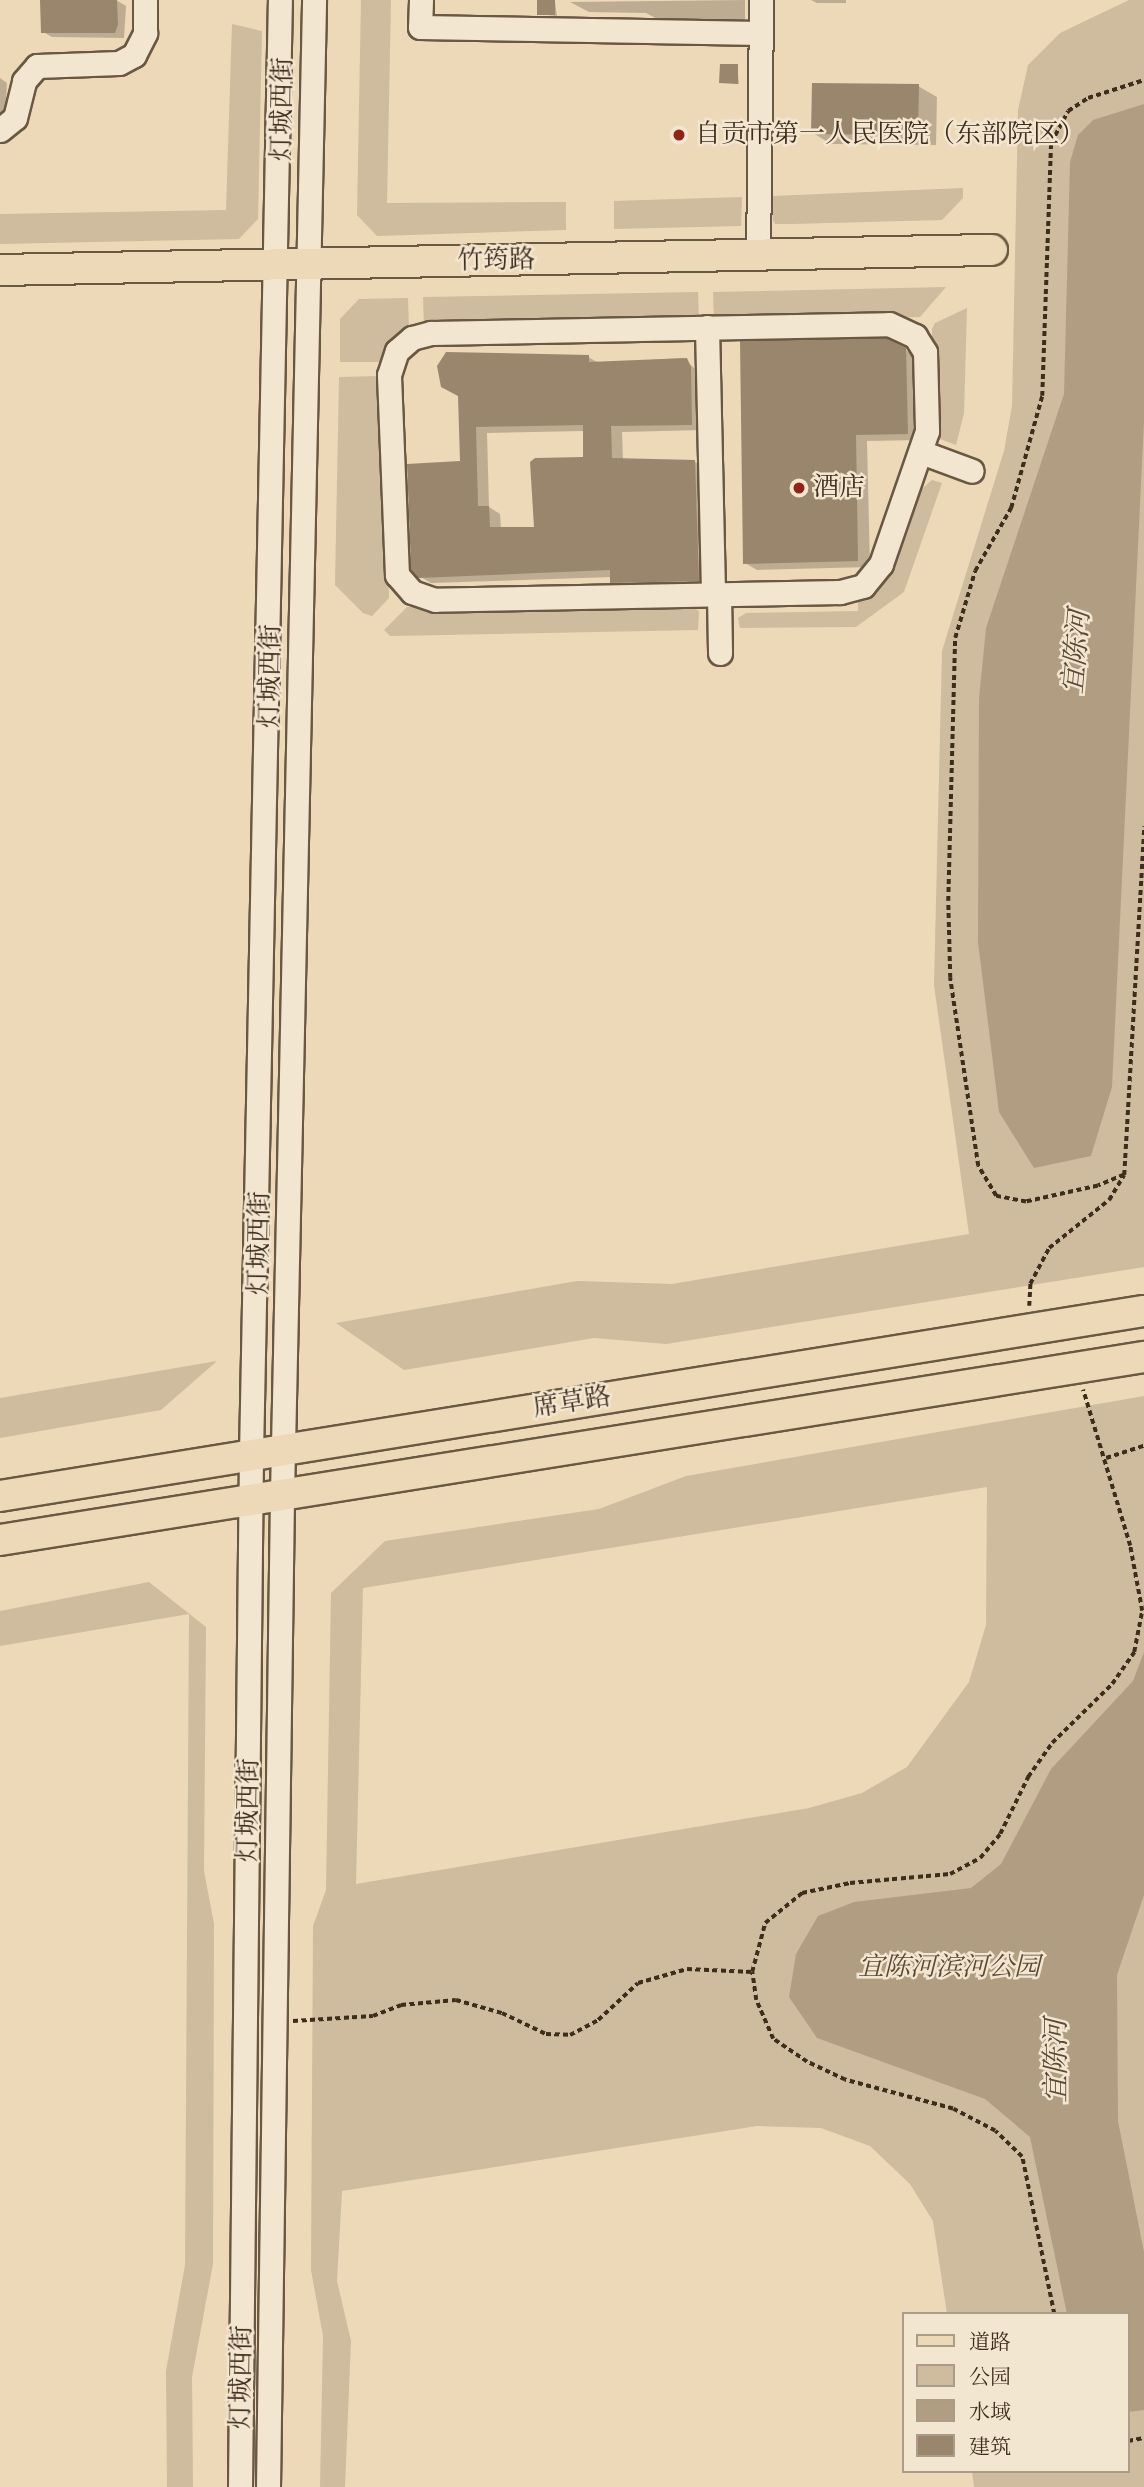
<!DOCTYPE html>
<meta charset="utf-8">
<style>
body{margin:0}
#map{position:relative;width:1144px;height:2487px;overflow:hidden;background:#edd8b7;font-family:"IM FELL Double Pica","Noto Serif SC",serif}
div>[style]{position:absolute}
.green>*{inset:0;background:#cfbb9d}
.water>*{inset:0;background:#b19e82}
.shadow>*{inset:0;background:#0003}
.building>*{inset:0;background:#99866d}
.path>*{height:3.5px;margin-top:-1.75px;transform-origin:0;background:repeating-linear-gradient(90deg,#3d2d1c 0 5px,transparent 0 8.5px)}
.roads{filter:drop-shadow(2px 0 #695843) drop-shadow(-2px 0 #695843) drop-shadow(0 2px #695843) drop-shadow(0 -2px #695843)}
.minor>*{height:23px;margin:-11.5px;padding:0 11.5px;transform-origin:11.5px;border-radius:11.5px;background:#f3e6d0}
.major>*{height:30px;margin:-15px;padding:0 15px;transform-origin:15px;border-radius:15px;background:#edd8b7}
.dots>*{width:19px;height:19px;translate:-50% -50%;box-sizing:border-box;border:4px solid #f3e6d0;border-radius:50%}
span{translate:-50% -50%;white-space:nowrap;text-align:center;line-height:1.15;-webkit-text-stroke:5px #f3e6d0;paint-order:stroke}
.street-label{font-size:26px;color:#3d2d1c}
.poi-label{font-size:26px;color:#3d2d1c}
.left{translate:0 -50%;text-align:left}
.park-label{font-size:26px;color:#5a4936;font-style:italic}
.water-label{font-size:28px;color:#5a4936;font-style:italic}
.legend{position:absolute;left:902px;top:2312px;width:228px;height:161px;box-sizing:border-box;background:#f3e6d0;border:2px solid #aa9c88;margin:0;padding:9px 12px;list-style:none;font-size:21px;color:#3d2d1c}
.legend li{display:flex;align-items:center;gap:14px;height:35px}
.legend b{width:35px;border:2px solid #aa9c88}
</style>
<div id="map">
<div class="green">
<i style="clip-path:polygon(361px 0,391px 0,387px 203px,566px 202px,566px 230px,377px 236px,357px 215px)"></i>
<i style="clip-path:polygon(1129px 0,1144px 0,1144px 1267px,666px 1344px,594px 1338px,404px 1370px,336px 1323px,577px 1281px,672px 1284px,969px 1234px,934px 985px,942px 651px,1004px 451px,1012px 406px,1018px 110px,1028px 65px,1060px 33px)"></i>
<i style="clip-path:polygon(232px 24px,262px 31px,258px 219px,239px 239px,0 244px,0 214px,226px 210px)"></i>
<i style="clip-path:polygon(963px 188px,963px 198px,942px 220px,792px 224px,775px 224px,773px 220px,772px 196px)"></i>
<i style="clip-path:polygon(742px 197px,741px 226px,614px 229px,614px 201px)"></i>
<i style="clip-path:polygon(946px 287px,920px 317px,714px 322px,713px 292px)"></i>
<i style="clip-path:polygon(698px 292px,699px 322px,424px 327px,423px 297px)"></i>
<i style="clip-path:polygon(408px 298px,409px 332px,383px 362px,340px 362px,340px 319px,359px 299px)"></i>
<i style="clip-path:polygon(967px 308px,964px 413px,956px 445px,940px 439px,934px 431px,932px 329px,935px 323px)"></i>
<i style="clip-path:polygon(380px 376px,384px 379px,389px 598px,372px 616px,363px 613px,335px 585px,339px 377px)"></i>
<i style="clip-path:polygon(932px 480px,942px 483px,904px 592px,856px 627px,740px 628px,738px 618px,746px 613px,858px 611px,858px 600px,876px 589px,887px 573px,916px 494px)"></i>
<i style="clip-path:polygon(680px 601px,699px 611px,698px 630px,390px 636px,384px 630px,407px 607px)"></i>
<i style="clip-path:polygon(217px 1361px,161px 1410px,0 1438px,0 1398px)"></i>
<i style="clip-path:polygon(evenodd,1144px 1396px,1144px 2487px,974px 2487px,972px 2471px,1128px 2471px,1128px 2314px,947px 2314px,933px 2221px,910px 2184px,870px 2146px,821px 2128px,757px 2126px,342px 2191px,337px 2281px,351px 2341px,345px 2487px,320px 2487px,323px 2336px,311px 2270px,313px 1926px,326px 1890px,331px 1593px,385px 1541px,599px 1509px,686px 1476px,1144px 1396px,987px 1487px,986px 1625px,969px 1682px,907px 1767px,862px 1793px,809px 1808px,356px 1884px,363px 1588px,987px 1487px)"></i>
<i style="clip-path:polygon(149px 1582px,206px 1627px,204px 1871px,214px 1924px,213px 2264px,192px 2377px,193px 2487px,167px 2487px,166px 2371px,185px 2265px,189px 1614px,0 1646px,0 1611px)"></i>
</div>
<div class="water">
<i style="clip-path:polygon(1144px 104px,1144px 421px,1112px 1087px,1091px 1156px,1034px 1168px,999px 1112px,978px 942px,979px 698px,986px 628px,1064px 394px,1070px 162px,1078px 135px,1093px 120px)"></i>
<i style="clip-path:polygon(1144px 1652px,1144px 1895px,1117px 1975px,1118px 2121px,1144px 2252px,1144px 2410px,1128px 2412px,1128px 2314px,1067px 2314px,1030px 2137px,985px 2099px,817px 2038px,789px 1997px,796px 1954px,818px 1916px,854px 1902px,971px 1888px,1001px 1864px,1051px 1769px,1133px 1681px)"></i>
</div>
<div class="shadow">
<i style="clip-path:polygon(42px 0,116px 0,126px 6px,124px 38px,52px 37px,43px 32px)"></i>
<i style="clip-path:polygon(745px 0,745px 23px,661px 21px,646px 13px,589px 12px,570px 2px)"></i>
<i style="clip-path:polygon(811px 0,846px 0,846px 3px,817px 3px)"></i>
<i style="clip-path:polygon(555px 2px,557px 16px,538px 14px)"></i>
<i style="clip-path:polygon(737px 66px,739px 84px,721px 82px)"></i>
<i style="clip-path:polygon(0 78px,7px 83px,5px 115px,0 114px)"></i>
<i style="clip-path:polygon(918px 86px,937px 97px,936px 145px,831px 144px,813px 133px)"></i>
<i style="clip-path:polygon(905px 350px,918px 357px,920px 440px,867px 441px,870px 567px,757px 570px,745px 563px)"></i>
<i style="clip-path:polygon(evenodd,588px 357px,599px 363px,683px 358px,702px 375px,703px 430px,622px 432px,623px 460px,695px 462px,707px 469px,710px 586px,624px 588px,612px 577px,431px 583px,419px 576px,462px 463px,460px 395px,588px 357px,584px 431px,585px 458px,536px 528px,501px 529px,500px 514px,489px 507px,487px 433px,584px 431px)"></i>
</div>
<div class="building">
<i style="clip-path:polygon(40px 0,117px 0,118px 24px,115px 33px,41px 33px)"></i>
<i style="clip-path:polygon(537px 0,555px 0,555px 15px,537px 15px)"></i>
<i style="clip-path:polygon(720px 64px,738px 64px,738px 84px,719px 83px)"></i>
<i style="clip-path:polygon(812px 83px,919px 84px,918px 135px,811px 134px)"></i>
<i style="clip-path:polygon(886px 338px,906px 348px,908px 434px,856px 435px,858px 561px,743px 564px,740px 341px)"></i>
<i style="clip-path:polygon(evenodd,446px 352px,589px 355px,589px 362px,687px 358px,691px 367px,692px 425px,611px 426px,612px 458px,695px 460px,699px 581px,610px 583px,610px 570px,418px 578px,411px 569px,407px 464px,460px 461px,458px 396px,441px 387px,437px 366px,446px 352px,583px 425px,583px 457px,535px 458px,530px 462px,534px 527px,490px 527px,489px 506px,478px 506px,476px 427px,583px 425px)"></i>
</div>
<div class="path">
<i style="left:1124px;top:1175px;width:28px;rotate:157deg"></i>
<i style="left:1098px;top:1186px;width:74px;rotate:167.5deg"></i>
<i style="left:1026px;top:1202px;width:31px;rotate:-169deg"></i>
<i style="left:996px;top:1196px;width:35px;rotate:-121deg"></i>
<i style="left:978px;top:1166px;width:190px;rotate:-98.5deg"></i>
<i style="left:950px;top:978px;width:77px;rotate:-91.5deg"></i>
<i style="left:948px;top:901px;width:263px;rotate:-88.5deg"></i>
<i style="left:955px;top:638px;width:70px;rotate:-73.4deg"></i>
<i style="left:975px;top:571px;width:73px;rotate:-60.3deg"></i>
<i style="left:1011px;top:508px;width:116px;rotate:-74.5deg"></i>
<i style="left:1042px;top:396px;width:253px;rotate:-88deg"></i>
<i style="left:1051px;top:143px;width:36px;rotate:-62deg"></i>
<i style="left:1068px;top:111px;width:24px;rotate:-33deg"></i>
<i style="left:1088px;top:98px;width:59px;rotate:-17.8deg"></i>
<i style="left:1029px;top:1306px;width:22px;rotate:-87deg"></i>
<i style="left:1030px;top:1284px;width:41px;rotate:-62.2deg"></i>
<i style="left:1049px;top:1248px;width:77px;rotate:-38.7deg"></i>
<i style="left:1109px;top:1200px;width:29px;rotate:-59deg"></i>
<i style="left:1124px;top:1175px;width:349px;rotate:-86.7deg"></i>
<i style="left:1106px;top:1458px;width:40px;rotate:-18deg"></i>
<i style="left:293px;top:2021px;width:80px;rotate:-3.6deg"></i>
<i style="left:373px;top:2016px;width:30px;rotate:-21deg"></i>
<i style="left:401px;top:2005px;width:55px;rotate:-5.2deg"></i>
<i style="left:456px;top:2000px;width:48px;rotate:15.8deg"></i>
<i style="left:502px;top:2013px;width:49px;rotate:25.5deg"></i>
<i style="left:546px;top:2034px;width:24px;rotate:2deg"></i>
<i style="left:570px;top:2035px;width:32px;rotate:-28deg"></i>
<i style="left:598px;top:2020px;width:54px;rotate:-42.8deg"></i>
<i style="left:638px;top:1983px;width:51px;rotate:-15.9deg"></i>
<i style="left:687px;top:1969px;width:65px;rotate:2.6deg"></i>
<i style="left:1054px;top:2314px;width:160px;rotate:-101.5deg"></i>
<i style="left:1022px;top:2157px;width:37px;rotate:-136deg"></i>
<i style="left:995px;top:2131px;width:47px;rotate:-152.4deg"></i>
<i style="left:953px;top:2109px;width:112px;rotate:-165deg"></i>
<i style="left:845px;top:2080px;width:42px;rotate:-154.7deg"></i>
<i style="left:807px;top:2062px;width:41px;rotate:-145.9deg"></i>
<i style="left:773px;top:2039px;width:43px;rotate:-113.6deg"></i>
<i style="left:756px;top:2000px;width:28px;rotate:-98deg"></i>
<i style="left:752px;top:1972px;width:51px;rotate:-75.1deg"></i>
<i style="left:765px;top:1923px;width:48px;rotate:-39deg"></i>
<i style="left:802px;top:1893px;width:49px;rotate:-11.8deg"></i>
<i style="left:850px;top:1883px;width:100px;rotate:-5.1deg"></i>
<i style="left:950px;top:1874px;width:34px;rotate:-28deg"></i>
<i style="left:980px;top:1858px;width:31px;rotate:-50deg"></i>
<i style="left:1000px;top:1834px;width:64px;rotate:-63.8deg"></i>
<i style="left:1028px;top:1777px;width:42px;rotate:-54.8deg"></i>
<i style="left:1052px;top:1743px;width:84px;rotate:-44.5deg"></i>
<i style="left:1112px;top:1684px;width:39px;rotate:-55deg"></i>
<i style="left:1134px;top:1652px;width:42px;rotate:-79deg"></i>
<i style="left:1142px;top:1611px;width:66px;rotate:-100.5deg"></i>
<i style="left:1130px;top:1546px;width:163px;rotate:-106.8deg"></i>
<i style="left:1128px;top:2441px;width:16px;rotate:-11deg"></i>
</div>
<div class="roads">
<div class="minor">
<i style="left:421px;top:0;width:27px;rotate:92deg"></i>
<i style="left:420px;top:27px;width:340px;rotate:1deg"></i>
<i style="left:0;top:130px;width:19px;rotate:-39deg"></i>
<i style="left:15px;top:118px;width:38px;rotate:-76deg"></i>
<i style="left:24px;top:81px;width:20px;rotate:-49deg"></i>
<i style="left:37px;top:66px;width:82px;rotate:-2.1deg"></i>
<i style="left:119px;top:63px;width:17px;rotate:-28deg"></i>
<i style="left:134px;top:55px;width:25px;rotate:-63deg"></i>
<i style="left:145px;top:33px;width:33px;rotate:-90deg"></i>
<i style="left:758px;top:255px;width:255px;rotate:-89.3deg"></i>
<i style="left:889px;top:324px;width:29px;rotate:25deg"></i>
<i style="left:915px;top:336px;width:19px;rotate:58deg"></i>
<i style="left:925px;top:352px;width:79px;rotate:88.5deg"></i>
<i style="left:927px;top:431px;width:141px;rotate:109.1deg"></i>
<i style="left:881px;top:564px;width:28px;rotate:129deg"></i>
<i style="left:863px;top:586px;width:24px;rotate:165deg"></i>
<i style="left:840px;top:592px;width:405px;rotate:178.9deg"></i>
<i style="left:435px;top:600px;width:24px;rotate:-161deg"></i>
<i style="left:412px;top:592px;width:23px;rotate:-131deg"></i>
<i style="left:397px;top:575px;width:200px;rotate:-92.3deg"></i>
<i style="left:389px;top:375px;width:25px;rotate:-72deg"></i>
<i style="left:397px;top:351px;width:20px;rotate:-41deg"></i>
<i style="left:412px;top:338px;width:20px;rotate:-15deg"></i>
<i style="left:431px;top:333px;width:458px;rotate:-1.1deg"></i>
<i style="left:707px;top:327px;width:267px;rotate:88.7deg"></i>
<i style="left:921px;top:452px;width:54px;rotate:20.4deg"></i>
<i style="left:719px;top:594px;width:59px;rotate:89deg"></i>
<i style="left:240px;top:2487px;width:1033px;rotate:-89.39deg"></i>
<i style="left:251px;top:1454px;width:1454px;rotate:-88.86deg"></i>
<i style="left:268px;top:2487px;width:993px;rotate:-89.19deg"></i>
<i style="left:282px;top:1494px;width:1494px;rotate:-88.77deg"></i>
</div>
<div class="major">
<i style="left:0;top:270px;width:992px;rotate:-1.16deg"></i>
<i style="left:0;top:1496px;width:1159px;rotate:-9.19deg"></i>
<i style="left:0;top:1540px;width:1159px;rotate:-9.09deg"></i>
</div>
</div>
<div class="dots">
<i style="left:679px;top:135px;background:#8f2418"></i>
<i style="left:799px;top:488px;background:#8f2418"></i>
</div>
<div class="street-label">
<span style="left:283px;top:109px;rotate:-89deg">灯城西街</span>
<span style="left:496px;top:261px;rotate:-1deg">竹筠路</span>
<span style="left:271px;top:676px;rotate:-89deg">灯城西街</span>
<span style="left:260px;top:1243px;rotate:-89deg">灯城西街</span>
<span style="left:572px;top:1403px;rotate:-9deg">席草路</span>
<span style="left:249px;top:1810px;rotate:-89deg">灯城西街</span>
<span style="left:242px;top:2377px;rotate:-89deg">灯城西街</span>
</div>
<div class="poi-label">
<span class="left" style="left:695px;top:135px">自贡市第一人民医院（东部院区）</span>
<span class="left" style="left:813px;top:488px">酒店</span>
</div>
<div class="park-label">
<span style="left:949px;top:1968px">宜陈河滨河公园</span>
</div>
<div class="water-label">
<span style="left:1077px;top:652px;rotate:-85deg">宜陈河</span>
<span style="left:1057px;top:2061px;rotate:-90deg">宜陈河</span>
</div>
<ul class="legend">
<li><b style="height:9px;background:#edd8b7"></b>道路</li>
<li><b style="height:19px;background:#cfbb9d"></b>公园</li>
<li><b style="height:19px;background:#b19e82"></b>水域</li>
<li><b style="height:19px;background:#99866d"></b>建筑</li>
</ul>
</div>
